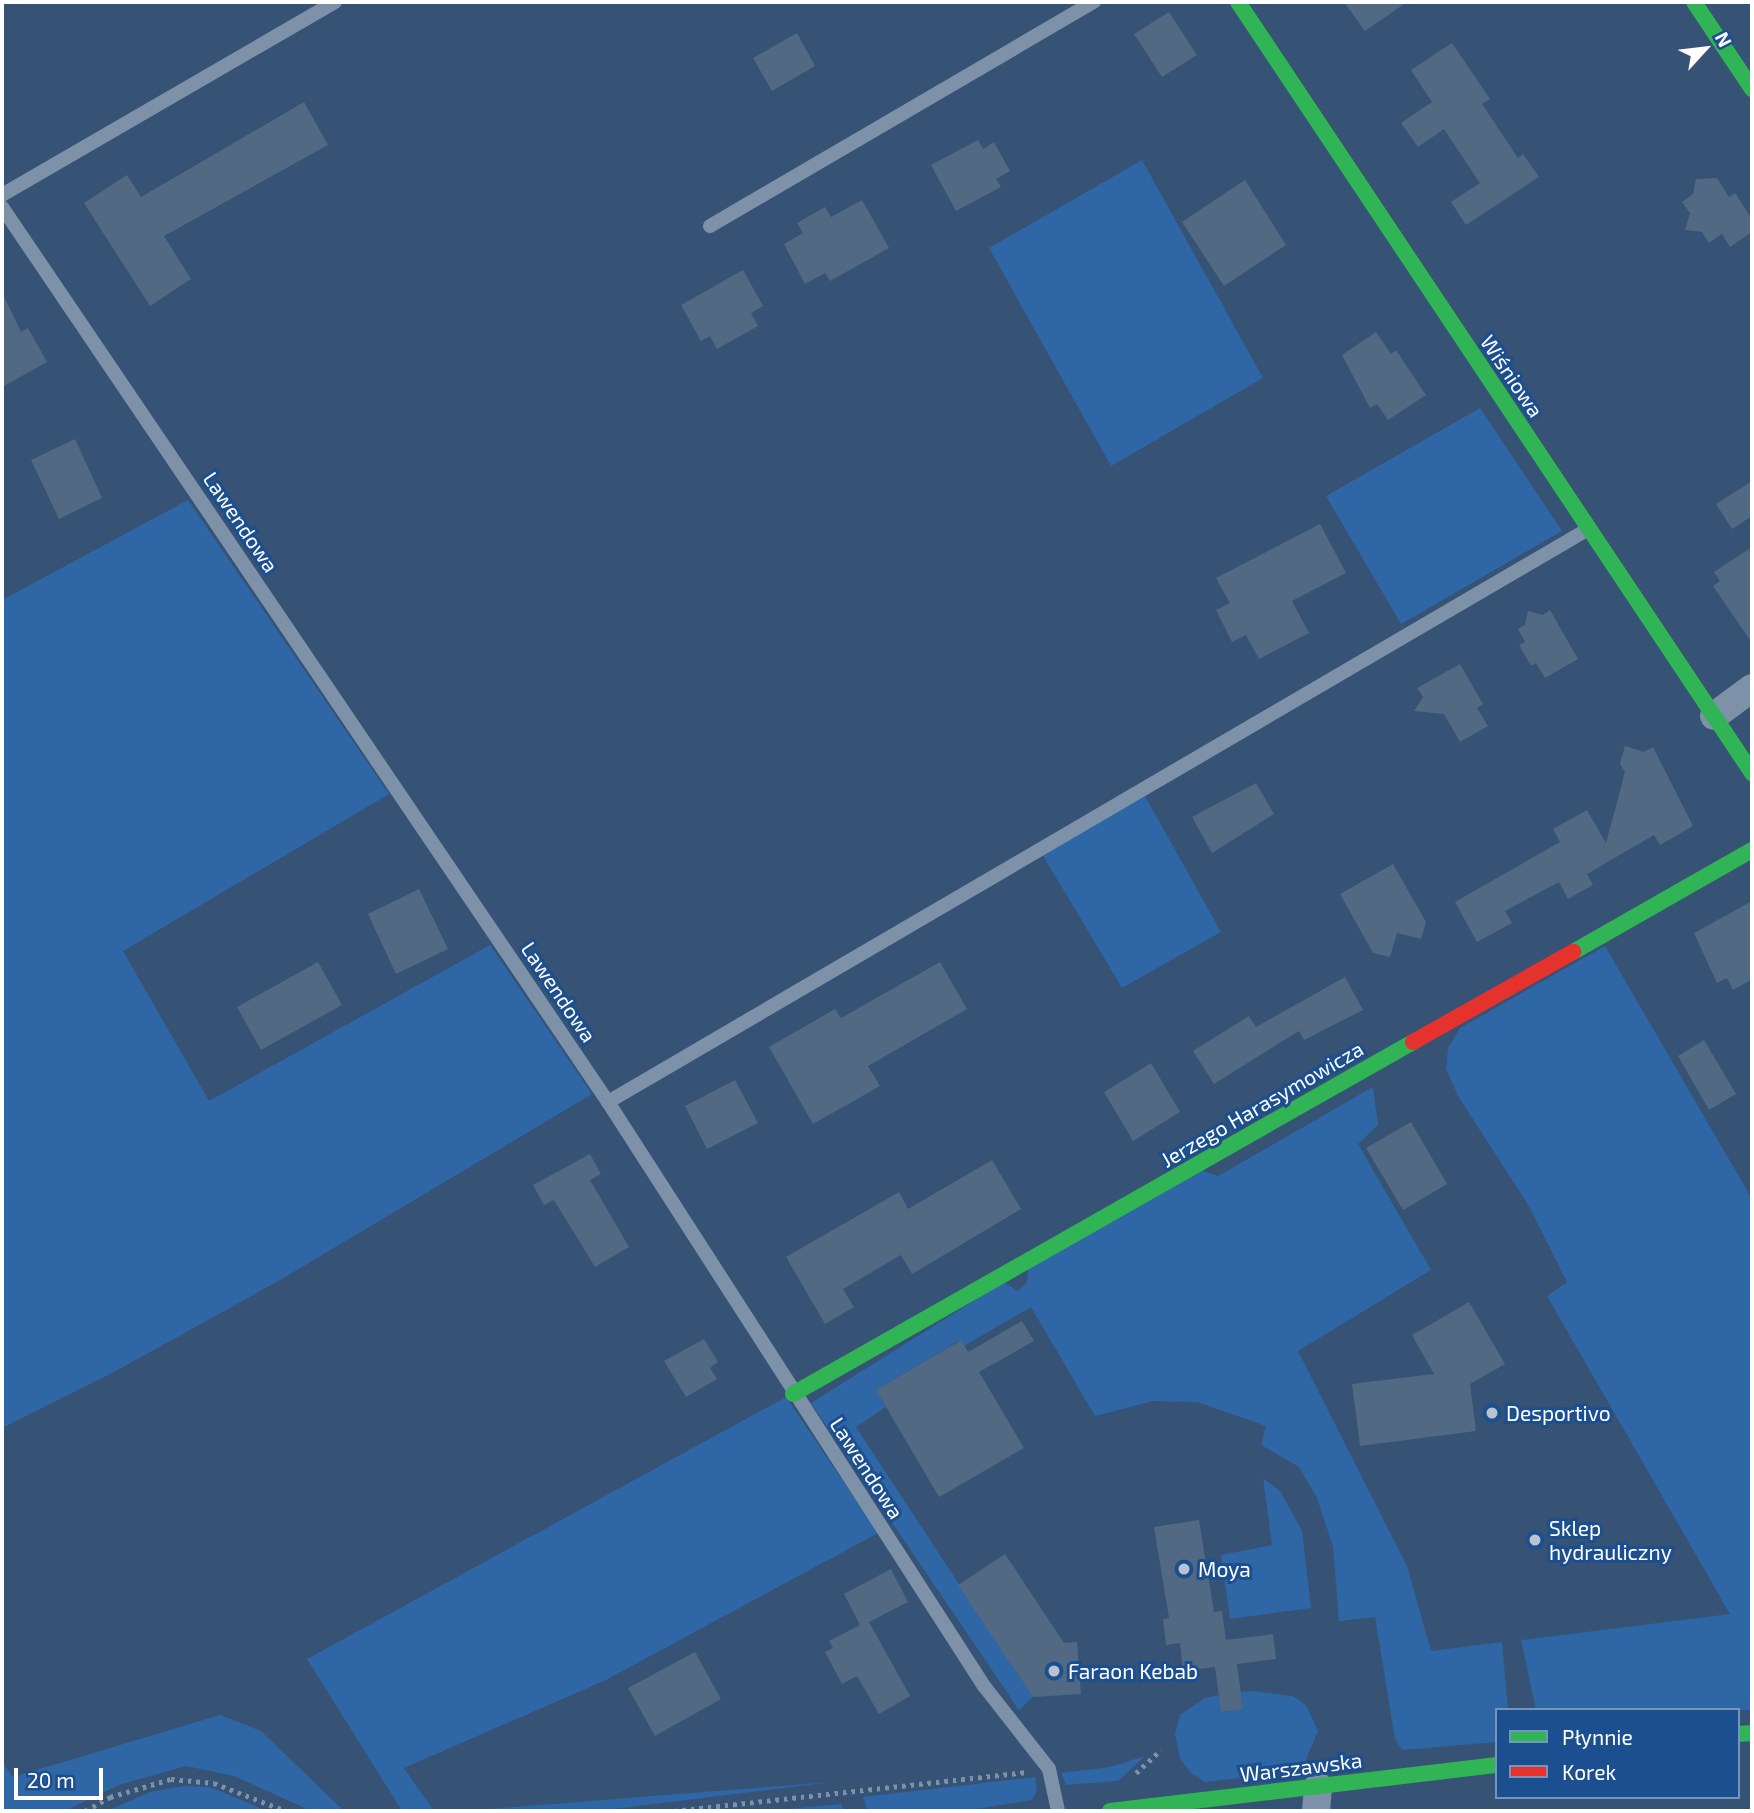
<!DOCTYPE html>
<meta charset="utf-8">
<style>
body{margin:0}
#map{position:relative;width:1754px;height:1813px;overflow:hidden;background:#365274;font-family:"Exo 2",sans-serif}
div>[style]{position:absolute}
.green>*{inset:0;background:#2f66a5}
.building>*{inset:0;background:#526984}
.path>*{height:4.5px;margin-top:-2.25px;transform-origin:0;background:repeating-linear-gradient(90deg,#7d92a8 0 3.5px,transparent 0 8.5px)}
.lane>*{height:14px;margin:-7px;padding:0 7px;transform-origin:7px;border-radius:7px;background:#7d92a8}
.street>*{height:28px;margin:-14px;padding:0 14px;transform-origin:14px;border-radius:14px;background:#7d92a8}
.fast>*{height:16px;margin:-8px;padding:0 8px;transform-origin:8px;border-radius:8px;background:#30b455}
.jam>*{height:16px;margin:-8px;padding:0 8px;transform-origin:8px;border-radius:8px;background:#e5322d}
.dots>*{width:19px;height:19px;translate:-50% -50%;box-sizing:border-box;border:4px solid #1b4f8f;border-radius:50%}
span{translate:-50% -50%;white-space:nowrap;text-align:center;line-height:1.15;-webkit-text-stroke:6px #1b4f8f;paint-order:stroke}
.street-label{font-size:21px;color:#fff}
.poi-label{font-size:21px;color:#fff}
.left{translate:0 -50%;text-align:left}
.frame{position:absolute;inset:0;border:4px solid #fff;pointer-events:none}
.legend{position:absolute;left:1495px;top:1708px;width:245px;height:91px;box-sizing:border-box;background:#1b4f8f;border:2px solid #7695bc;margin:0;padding:9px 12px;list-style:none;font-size:21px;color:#fff}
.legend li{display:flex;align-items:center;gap:14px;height:35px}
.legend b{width:35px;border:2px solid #7695bc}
.north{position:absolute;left:1670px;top:14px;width:70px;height:70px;-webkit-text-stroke:5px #1b4f8f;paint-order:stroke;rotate:63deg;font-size:19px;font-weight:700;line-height:28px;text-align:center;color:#fff}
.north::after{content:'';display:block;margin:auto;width:24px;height:32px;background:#fff;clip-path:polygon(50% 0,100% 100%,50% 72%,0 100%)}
.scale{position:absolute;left:14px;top:1768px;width:89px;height:32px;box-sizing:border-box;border:4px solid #fff;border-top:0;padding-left:9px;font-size:21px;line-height:24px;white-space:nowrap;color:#fff;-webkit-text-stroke:5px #1b4f8f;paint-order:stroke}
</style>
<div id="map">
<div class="green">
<i style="clip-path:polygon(1142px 160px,1263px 378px,1111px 466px,989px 248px)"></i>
<i style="clip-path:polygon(1480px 408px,1562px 531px,1401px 624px,1326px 496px)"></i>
<i style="clip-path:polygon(188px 500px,389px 794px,123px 951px,209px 1101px,490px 945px,592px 1094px,282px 1279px,114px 1372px,2px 1428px,2px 600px)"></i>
<i style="clip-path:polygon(1145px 796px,1221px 932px,1122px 988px,1042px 854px)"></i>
<i style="clip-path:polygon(1605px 946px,1752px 1199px,1752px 1710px,1536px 1710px,1521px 1640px,1730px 1614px,1547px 1296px,1567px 1282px,1527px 1203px,1458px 1096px,1446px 1069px,1448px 1048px,1460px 1028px)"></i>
<i style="clip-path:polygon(1373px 1087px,1378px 1125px,1358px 1144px,1431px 1270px,1298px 1351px,1407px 1566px,1431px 1651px,1502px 1642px,1508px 1710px,1497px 1710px,1497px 1742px,1402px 1750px,1395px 1739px,1375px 1617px,1339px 1621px,1333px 1547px,1317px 1498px,1299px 1467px,1261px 1445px,1266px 1426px,1197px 1402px,1153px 1401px,1095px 1416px,1031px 1307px,964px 1346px,960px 1340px,876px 1390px,886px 1407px,856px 1427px,1033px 1697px,1019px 1710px,811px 1403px,1004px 1282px,1017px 1291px,1027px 1283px,1028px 1269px,1200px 1170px,1218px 1176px)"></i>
<i style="clip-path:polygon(786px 1397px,878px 1533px,606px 1680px,404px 1768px,434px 1811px,402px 1811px,307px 1659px)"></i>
<i style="clip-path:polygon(1263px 1478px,1281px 1492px,1302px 1531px,1311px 1608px,1230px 1619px,1221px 1555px,1272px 1545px)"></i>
<i style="clip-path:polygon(1252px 1691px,1293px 1696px,1306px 1705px,1318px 1731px,1305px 1762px,1290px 1772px,1205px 1782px,1191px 1773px,1180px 1759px,1175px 1734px,1180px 1715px,1205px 1698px,1219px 1695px,1222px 1712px,1243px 1709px,1241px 1692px)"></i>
<i style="clip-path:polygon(220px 1715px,261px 1731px,342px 1809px,363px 1811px,311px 1811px,234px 1776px,186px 1766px,119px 1785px,65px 1811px,2px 1811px,2px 1762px,13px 1777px)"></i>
<i style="clip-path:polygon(1145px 1756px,1118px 1781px,1066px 1785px,1061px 1773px,1110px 1767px)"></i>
<i style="clip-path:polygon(1035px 1777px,1037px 1790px,1032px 1800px,964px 1811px,868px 1811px,863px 1797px)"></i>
<i style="clip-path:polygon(832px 1782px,598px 1811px,463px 1811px)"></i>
<i style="clip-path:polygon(183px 1786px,210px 1787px,267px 1811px,107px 1811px,150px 1792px)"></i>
<i style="clip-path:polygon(841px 1804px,844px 1811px,769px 1811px)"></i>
</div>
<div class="building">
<i style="clip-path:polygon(1344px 2px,1407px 2px,1365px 31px)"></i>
<i style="clip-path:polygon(1169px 12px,1197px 55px,1162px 77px,1134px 34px)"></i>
<i style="clip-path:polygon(797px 33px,815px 66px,772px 91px,753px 58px)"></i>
<i style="clip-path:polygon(1452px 43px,1490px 99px,1482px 104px,1518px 158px,1523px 154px,1539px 177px,1466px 225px,1451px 202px,1480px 183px,1444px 129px,1418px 147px,1401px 123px,1432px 102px,1411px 70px)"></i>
<i style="clip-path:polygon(304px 102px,328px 145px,164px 236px,191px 279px,150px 306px,84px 203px,127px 175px,141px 197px)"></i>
<i style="clip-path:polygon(978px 140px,983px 149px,994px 142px,1010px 171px,996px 179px,1001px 187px,956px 211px,931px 165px)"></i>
<i style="clip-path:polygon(1717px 178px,1729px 197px,1735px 193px,1752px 219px,1752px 232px,1730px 247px,1722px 234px,1709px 243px,1702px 232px,1685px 230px,1690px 213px,1682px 202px,1693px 194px,1696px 179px)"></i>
<i style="clip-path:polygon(1245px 180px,1286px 245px,1224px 286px,1182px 222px)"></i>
<i style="clip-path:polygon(862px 200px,889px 248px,830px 281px,825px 273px,805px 284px,784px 244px,803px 233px,797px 223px,825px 207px,831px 217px)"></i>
<i style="clip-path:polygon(743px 270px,763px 306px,751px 313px,758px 326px,717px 349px,710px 336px,701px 341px,681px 305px)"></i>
<i style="clip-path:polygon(2px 292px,21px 332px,28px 328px,47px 362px,2px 387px)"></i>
<i style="clip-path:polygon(1376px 332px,1391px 354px,1396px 350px,1426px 395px,1388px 420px,1377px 404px,1370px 408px,1342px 355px)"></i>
<i style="clip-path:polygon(75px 439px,102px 498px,59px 519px,31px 460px)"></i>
<i style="clip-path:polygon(1752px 481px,1752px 516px,1732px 529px,1716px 504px)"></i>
<i style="clip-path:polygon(1320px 524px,1346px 573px,1292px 601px,1309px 633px,1259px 659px,1246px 635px,1232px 642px,1216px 610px,1230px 603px,1216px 578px)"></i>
<i style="clip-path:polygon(1752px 547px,1752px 643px,1713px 586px,1720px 581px,1714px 572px)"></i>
<i style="clip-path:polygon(1550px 610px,1578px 659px,1545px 678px,1536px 663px,1531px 666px,1519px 645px,1525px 642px,1518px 629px,1525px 625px,1528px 611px,1543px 615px)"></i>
<i style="clip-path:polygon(1460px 664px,1483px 704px,1477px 708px,1488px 726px,1460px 742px,1444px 714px,1414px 711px,1423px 697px,1417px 688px)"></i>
<i style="clip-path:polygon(1625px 746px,1644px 752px,1653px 747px,1693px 826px,1660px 845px,1654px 835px,1587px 874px,1593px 885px,1568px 899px,1559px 882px,1505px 911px,1512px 923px,1477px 942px,1455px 902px,1560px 842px,1553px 829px,1587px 810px,1606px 843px,1625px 772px,1620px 764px)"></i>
<i style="clip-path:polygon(1256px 783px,1274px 814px,1212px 853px,1192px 817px)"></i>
<i style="clip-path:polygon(1393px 864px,1426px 922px,1421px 939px,1397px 933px,1390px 957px,1373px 953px,1340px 894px)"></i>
<i style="clip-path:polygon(419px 889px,448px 949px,396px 974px,368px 914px)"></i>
<i style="clip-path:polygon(1752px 901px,1752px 979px,1733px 990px,1727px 978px,1717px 983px,1694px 933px)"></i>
<i style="clip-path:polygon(318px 962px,342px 1005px,261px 1050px,237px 1007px)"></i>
<i style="clip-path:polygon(940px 962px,967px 1009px,868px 1066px,880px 1086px,813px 1124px,769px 1047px,835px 1009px,841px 1018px)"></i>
<i style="clip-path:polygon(1345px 977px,1363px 1010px,1304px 1040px,1299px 1031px,1214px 1084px,1193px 1051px,1249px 1016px,1256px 1027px)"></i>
<i style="clip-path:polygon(1704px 1040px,1736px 1094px,1709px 1110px,1678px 1056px)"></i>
<i style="clip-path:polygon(1151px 1063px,1180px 1112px,1133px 1141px,1104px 1092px)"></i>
<i style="clip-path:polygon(735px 1080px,758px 1123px,707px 1149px,685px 1106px)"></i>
<i style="clip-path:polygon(1411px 1122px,1447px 1184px,1403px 1210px,1366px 1148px)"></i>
<i style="clip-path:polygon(590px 1154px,601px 1174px,590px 1180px,629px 1247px,595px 1267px,554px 1200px,544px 1205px,533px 1185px)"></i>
<i style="clip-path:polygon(992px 1160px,1021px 1209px,912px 1274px,901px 1255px,843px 1289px,854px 1307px,825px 1324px,786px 1257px,899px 1192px,908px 1209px)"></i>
<i style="clip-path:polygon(1469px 1302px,1505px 1364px,1470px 1384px,1476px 1431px,1360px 1446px,1352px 1384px,1434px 1374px,1412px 1335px)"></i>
<i style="clip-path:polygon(1022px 1321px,1034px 1341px,979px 1372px,1024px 1448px,939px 1497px,876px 1390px,961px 1340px,968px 1352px)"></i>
<i style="clip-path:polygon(704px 1339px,718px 1362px,710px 1368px,717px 1379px,686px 1397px,664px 1361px)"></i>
<i style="clip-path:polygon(1199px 1520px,1214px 1612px,1222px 1611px,1226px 1640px,1273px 1634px,1276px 1659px,1237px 1664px,1243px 1709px,1221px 1712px,1215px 1667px,1183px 1671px,1180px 1643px,1166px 1645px,1163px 1619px,1169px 1618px,1154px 1527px)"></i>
<i style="clip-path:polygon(1005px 1554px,1064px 1643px,1077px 1642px,1081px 1694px,1033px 1697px,958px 1585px)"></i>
<i style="clip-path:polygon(891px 1569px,908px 1602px,869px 1622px,910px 1696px,879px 1714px,857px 1676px,842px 1684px,825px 1652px,833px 1648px,829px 1641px,860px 1625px,844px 1594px)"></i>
<i style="clip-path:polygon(695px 1652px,721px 1699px,655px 1736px,628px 1688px)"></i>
</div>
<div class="path">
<i style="left:1136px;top:1773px;width:34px;rotate:-43deg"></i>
<i style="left:85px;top:1811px;width:29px;rotate:-29deg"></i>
<i style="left:110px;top:1797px;width:64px;rotate:-16.4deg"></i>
<i style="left:171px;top:1779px;width:43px;rotate:5.3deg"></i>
<i style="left:214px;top:1783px;width:77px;rotate:21.3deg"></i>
<i style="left:674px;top:1811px;width:353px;rotate:-6.3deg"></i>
</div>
<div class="lane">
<i style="left:2px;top:195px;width:385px;rotate:-30.1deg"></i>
<i style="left:2px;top:207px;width:1081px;rotate:55.9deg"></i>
<i style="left:608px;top:1102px;width:695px;rotate:57.23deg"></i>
<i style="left:984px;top:1686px;width:105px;rotate:51.9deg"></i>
<i style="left:1049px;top:1769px;width:43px;rotate:77.9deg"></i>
<i style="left:710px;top:226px;width:445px;rotate:-30.3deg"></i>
<i style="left:608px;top:1102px;width:1135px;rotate:-30.31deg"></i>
</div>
<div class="street">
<i style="left:1714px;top:716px;width:47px;rotate:-36.4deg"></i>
<i style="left:1316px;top:1811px;width:25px;rotate:-85deg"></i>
</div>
<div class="fast">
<i style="left:1238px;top:2px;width:927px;rotate:56.31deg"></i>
<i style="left:1694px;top:2px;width:105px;rotate:56.3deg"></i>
<i style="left:1573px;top:952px;width:206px;rotate:-29.7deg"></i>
<i style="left:793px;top:1394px;width:713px;rotate:-29.59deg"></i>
<i style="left:1738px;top:1734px;width:14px;rotate:-4deg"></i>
<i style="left:1110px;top:1811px;width:390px;rotate:-6.8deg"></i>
</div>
<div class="jam">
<i style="left:1413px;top:1042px;width:184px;rotate:-29.4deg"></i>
</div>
<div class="dots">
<i style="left:1492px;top:1413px;background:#b9c2ce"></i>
<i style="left:1535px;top:1540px;background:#b9c2ce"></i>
<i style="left:1184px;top:1569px;background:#b9c2ce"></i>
<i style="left:1054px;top:1671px;background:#b9c2ce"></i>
</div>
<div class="street-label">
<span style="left:1512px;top:376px;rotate:56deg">Wiśniowa</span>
<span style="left:241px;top:522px;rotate:56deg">Lawendowa</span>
<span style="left:559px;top:992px;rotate:56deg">Lawendowa</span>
<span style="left:1262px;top:1104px;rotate:-30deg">Jerzego Harasymowicza</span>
<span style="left:867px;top:1468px;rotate:57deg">Lawendowa</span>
<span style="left:1301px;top:1767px;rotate:-7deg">Warszawska</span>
</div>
<div class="poi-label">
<span class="left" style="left:1506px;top:1413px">Desportivo</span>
<span class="left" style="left:1549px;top:1540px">Sklep<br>hydrauliczny</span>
<span class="left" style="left:1198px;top:1569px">Moya</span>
<span class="left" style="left:1068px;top:1671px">Faraon Kebab</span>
</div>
<div class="frame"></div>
<ul class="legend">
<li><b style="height:9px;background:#30b455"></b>Płynnie</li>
<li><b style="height:9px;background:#e5322d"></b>Korek</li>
</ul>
<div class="north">N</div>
<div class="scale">20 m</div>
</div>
